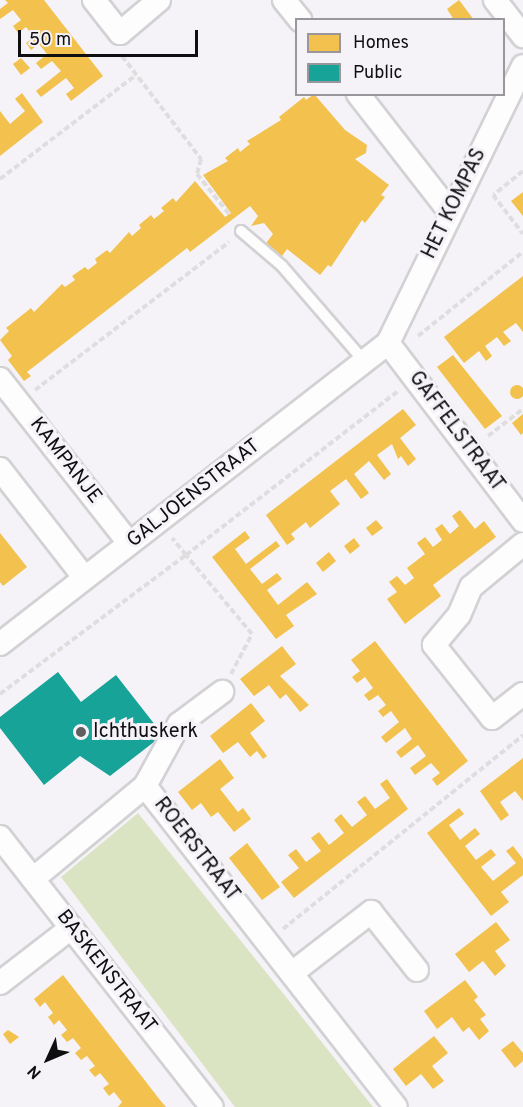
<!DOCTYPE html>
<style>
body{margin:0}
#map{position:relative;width:523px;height:1107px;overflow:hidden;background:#f5f3f7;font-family:Overpass,sans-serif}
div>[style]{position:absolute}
.green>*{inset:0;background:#dae4c3}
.homes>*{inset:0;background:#f2c14e}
.round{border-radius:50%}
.public>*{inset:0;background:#17a398}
.path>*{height:4px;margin-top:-2px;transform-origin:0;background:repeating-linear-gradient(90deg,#dedede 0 6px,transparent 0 9px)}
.roads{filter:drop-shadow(2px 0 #d2d1d3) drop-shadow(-2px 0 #d2d1d3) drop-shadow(0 2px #d2d1d3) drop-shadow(0 -2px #d2d1d3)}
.service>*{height:10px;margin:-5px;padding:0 5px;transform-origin:5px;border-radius:5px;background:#fefdfe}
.minor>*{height:22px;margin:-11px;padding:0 11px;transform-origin:11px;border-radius:11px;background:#fefdfe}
.dots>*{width:16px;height:16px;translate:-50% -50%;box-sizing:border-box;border:3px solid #f5f2f8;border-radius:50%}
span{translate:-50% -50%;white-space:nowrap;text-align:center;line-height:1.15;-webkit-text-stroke:6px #f5f2f8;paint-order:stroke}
.street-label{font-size:20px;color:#0f0e10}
.poi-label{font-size:20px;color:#0f0e10}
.left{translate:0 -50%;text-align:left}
.legend{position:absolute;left:295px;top:18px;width:210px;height:78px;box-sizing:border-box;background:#f5f2f8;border:2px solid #99979b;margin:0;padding:8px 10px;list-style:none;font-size:18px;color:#0f0e10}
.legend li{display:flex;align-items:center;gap:12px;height:30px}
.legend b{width:30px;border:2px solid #99979b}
.north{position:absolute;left:18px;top:1029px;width:60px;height:60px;-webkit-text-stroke:4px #f5f2f8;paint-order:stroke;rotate:226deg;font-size:16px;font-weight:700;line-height:24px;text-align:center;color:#0f0e10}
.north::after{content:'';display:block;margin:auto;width:21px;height:27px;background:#0f0e10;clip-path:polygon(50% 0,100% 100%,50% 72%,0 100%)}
.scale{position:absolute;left:18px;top:30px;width:180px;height:27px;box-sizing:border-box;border:3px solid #0f0e10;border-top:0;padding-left:8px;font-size:18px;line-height:21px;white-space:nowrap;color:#0f0e10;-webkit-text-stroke:4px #f5f2f8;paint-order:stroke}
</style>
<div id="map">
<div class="green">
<i style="clip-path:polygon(138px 813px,290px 1002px,373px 1107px,235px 1107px,61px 877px)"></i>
</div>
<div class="homes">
<i style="clip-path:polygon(5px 0,44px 0,103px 76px,71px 101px,66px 94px,74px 88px,66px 78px,41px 97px,36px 91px,61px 71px,52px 61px,41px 69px,36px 63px,47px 54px,39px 44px,31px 50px,26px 43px,34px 37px,26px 27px,18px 33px,13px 26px,21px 20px,13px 10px,0 19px,0 9px,8px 3px)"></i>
<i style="clip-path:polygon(459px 0,474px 20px,454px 20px,447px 9px)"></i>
<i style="clip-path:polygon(21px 58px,30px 68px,21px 75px,13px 64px)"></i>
<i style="clip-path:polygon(22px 93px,43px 122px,0 156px,0 111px,10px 124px,25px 111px,15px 99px)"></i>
<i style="clip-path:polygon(314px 94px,345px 130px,367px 145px,366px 153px,355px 159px,389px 185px,381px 195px,385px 197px,365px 223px,362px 220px,331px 267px,328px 265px,320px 275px,287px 249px,280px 259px,264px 246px,273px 234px,264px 223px,251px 226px,258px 216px,250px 206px,190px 252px,187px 248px,27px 372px,31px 376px,24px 381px,8px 360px,12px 356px,0 340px,9px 331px,6px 328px,31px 308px,34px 312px,62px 284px,65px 287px,75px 280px,72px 276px,85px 267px,88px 270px,97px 263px,95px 259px,107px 250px,110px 253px,129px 232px,132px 236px,141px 228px,139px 225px,151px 215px,154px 219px,164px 211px,161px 208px,173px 198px,176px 202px,195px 181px,225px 217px,231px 213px,203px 175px,228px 161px,225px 158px,238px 148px,240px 152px,250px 144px,247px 141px,281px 120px,279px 117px,304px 97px,306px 100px)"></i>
<i style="clip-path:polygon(523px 192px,523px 216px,511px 201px)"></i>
<i style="clip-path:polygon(523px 276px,523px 332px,516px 323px,503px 332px,511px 341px,504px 346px,497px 337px,485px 346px,492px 356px,486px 361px,479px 351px,464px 363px,444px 337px)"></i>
<i style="clip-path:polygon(453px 355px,502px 416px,485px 429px,437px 367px)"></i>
<i class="round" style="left:510px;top:385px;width:14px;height:14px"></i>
<i style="clip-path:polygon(403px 409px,416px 425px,400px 438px,416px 459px,408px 466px,401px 456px,398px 459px,392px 444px,377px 455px,391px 474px,384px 480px,369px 461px,354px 474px,369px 493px,361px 499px,346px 479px,330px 491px,340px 504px,310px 528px,306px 522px,291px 534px,295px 539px,287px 545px,266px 515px)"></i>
<i style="clip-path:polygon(523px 414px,523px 433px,521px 435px,512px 423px)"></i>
<i style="clip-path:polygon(460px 510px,475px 529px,484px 521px,496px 537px,433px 585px,441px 596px,405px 624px,387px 599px,397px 592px,389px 582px,397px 576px,405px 585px,414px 578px,407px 568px,425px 554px,417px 543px,425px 537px,433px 547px,442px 540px,435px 529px,442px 524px,450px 534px,459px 526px,452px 516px)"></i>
<i style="clip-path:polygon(376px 520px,383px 528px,372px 536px,366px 528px)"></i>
<i style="clip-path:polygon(245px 531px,250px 538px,235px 549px,246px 564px,276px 541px,280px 546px,250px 569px,262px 584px,277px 573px,282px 579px,267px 590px,278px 605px,307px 582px,317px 594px,286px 615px,294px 626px,276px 639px,212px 557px)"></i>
<i style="clip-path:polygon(0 533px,27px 567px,3px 586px,0 582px)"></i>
<i style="clip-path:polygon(354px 538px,360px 546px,350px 554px,344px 546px)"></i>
<i style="clip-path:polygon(329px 552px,336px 561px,323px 572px,316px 563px)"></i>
<i style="clip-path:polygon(375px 641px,468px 761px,437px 786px,432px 779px,440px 773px,431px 763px,415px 775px,410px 768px,426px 756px,418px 745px,401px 758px,396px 752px,412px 739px,405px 728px,386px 743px,381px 737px,399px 722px,391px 711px,383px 717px,378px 711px,386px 705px,378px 695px,369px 701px,364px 695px,373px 688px,365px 677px,357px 683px,352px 677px,360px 671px,351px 660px)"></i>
<i style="clip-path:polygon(282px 646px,296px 664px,280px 676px,309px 705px,300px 712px,286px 694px,280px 699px,269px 685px,254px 696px,240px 679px)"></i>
<i style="clip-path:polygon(251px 703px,265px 721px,250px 733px,267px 756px,263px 759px,257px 751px,250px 757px,238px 742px,223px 753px,210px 736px)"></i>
<i style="clip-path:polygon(523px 758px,523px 801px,515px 791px,500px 802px,509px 815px,501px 821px,480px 791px)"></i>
<i style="clip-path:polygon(220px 759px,234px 778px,220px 789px,238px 812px,243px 808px,251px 819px,234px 832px,218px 812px,211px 817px,201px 803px,192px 810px,178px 792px)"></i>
<i style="clip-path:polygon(387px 779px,408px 809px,294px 898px,281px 882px,299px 868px,288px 855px,296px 849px,306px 862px,321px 851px,311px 838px,319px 832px,329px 845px,344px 833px,334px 820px,341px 814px,352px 827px,367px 815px,357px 802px,365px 796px,375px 809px,390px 798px,380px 784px)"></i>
<i style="clip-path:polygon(459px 808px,464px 814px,449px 825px,460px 840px,475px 828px,480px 834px,465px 846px,476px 860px,491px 849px,496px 855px,481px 867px,493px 881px,516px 863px,506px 851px,513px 846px,523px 859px,523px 875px,501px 892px,509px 902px,491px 916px,427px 833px)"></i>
<i style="clip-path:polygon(247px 843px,280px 887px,262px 900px,229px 858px)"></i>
<i style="clip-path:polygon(496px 922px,510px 940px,495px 951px,506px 966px,495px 976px,483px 961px,469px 972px,455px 954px)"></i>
<i style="clip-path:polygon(63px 975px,160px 1100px,166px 1107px,118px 1107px,122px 1102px,114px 1092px,109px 1096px,103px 1088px,109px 1084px,100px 1073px,95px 1077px,89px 1070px,95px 1066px,87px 1056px,81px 1060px,75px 1053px,81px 1048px,73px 1038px,67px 1042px,61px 1035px,67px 1030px,59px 1020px,54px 1025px,48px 1017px,53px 1013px,45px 1002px,40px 1007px,34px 999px)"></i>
<i style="clip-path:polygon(465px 980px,478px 997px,474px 1000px,486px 1015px,480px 1019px,489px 1031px,479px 1040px,469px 1027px,463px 1032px,452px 1017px,437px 1029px,424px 1011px)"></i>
<i style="clip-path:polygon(8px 1030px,19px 1037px,10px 1044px,3px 1034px)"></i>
<i style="clip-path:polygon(434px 1036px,448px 1053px,432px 1066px,444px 1081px,433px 1089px,421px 1074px,406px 1086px,393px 1069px)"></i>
<i style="clip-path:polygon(513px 1041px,523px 1053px,523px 1061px,515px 1068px,501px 1050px)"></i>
</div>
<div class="public">
<i style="clip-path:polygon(58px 672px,81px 702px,116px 675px,163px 735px,110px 776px,80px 756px,44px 785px,0 728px,0 717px)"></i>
</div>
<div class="path">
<i style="left:122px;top:56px;width:130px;rotate:52.5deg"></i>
<i style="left:201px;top:159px;width:16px;rotate:105deg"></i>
<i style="left:197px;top:174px;width:51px;rotate:51.3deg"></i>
<i style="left:523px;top:171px;width:38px;rotate:141deg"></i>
<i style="left:493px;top:195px;width:49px;rotate:52.4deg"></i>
<i style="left:0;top:179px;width:171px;rotate:-37.4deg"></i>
<i style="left:418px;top:336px;width:134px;rotate:-38.7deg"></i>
<i style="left:35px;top:390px;width:244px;rotate:-37.3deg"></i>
<i style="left:488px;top:436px;width:44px;rotate:-37.6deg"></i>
<i style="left:231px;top:674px;width:45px;rotate:-62.3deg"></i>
<i style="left:252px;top:634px;width:103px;rotate:-129.9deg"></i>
<i style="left:186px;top:555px;width:268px;rotate:-37.7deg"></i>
<i style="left:0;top:694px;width:232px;rotate:-36.8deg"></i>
<i style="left:186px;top:555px;width:22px;rotate:-129deg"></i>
<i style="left:283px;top:929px;width:309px;rotate:-38.9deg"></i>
</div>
<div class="roads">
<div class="service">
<i style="left:241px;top:231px;width:54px;rotate:40.5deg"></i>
<i style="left:282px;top:266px;width:127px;rotate:49.2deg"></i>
</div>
<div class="minor">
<i style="left:94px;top:0;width:42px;rotate:51.8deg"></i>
<i style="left:120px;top:33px;width:51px;rotate:-40.2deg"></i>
<i style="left:284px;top:0;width:26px;rotate:51deg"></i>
<i style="left:495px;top:0;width:46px;rotate:52.1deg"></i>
<i style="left:358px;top:94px;width:150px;rotate:52.1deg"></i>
<i style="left:388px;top:343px;width:223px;rotate:52.8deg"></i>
<i style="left:0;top:379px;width:209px;rotate:51.8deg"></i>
<i style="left:0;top:469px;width:138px;rotate:52.1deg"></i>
<i style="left:523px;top:544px;width:67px;rotate:140.4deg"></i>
<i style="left:471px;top:587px;width:30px;rotate:113deg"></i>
<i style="left:459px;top:615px;width:39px;rotate:130deg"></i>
<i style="left:434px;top:645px;width:93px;rotate:51.5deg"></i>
<i style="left:492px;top:718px;width:39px;rotate:-38deg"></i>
<i style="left:0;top:644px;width:491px;rotate:-37.8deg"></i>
<i style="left:388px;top:343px;width:308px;rotate:-64deg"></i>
<i style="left:145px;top:786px;width:71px;rotate:-61.3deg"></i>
<i style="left:179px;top:724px;width:54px;rotate:-36.7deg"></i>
<i style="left:0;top:837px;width:343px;rotate:51.9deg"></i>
<i style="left:33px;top:879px;width:146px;rotate:-39.7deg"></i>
<i style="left:145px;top:786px;width:407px;rotate:52deg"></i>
<i style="left:292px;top:973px;width:100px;rotate:-37.7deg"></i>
<i style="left:371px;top:912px;width:74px;rotate:51.6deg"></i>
<i style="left:0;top:983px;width:90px;rotate:-37.8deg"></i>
</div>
</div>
<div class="dots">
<i style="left:81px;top:732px;background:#605e61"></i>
</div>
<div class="street-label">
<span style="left:455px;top:204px;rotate:-64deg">HET KOMPAS</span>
<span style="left:456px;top:432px;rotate:53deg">GAFFELSTRAAT</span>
<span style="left:65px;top:461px;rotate:52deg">KAMPANJE</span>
<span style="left:194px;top:494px;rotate:-38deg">GALJOENSTRAAT</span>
<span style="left:196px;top:850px;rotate:52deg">ROERSTRAAT</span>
<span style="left:106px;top:972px;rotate:52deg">BASKENSTRAAT</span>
</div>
<div class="poi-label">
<span class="left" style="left:93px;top:732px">Ichthuskerk</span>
</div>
<ul class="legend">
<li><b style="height:16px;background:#f2c14e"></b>Homes</li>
<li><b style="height:16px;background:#17a398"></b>Public</li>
</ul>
<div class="north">N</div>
<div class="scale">50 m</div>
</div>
